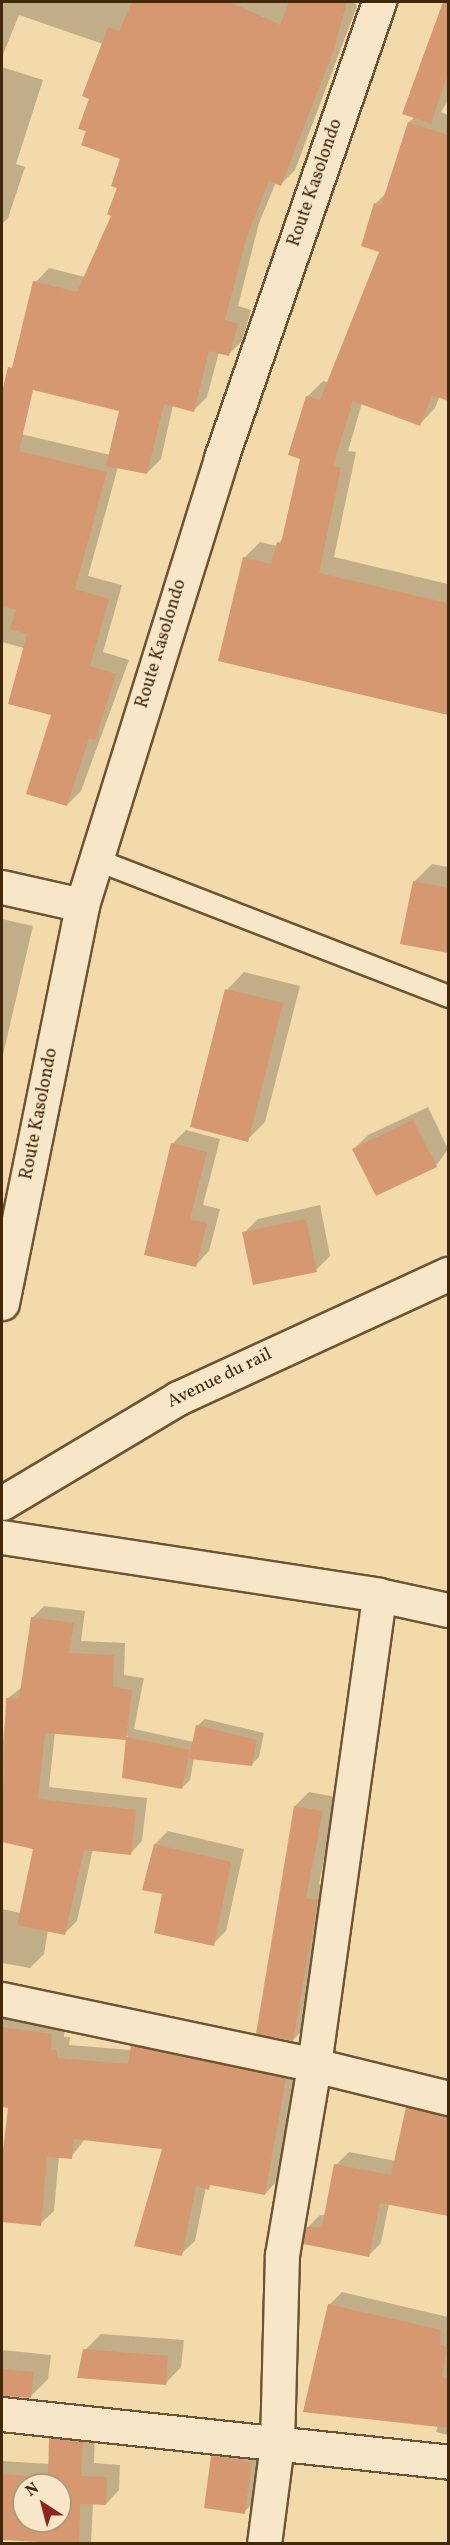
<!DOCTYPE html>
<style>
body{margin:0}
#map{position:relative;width:450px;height:2545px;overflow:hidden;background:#f2daab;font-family:Vollkorn,serif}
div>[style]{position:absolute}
.shadow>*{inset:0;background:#0003}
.building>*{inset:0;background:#d69870}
.roads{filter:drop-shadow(2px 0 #6e5433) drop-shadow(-2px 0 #6e5433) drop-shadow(0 2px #6e5433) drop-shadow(0 -2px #6e5433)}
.lane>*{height:21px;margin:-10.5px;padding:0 10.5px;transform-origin:10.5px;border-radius:10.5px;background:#f7e7c8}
.street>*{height:33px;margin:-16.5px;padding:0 16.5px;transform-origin:16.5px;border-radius:16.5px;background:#f7e7c8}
span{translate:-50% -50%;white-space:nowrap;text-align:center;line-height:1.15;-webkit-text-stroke:4.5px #f7e7c8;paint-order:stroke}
.street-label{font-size:18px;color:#42280b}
.frame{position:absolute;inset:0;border:3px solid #42280b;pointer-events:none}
.north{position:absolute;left:12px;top:2473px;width:60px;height:60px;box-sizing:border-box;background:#f7e7c8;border:2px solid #af9b7c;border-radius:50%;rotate:324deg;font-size:16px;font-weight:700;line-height:24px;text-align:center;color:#42280b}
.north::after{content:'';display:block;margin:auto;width:21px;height:27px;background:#8f2418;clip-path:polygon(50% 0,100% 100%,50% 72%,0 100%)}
</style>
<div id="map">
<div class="shadow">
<i style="clip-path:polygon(2px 2px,354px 2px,357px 6px,295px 170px,281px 184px,276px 182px,259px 223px,238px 306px,251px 310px,242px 341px,228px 355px,219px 352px,207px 397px,193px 411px,173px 405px,161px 459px,147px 473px,118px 467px,88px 576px,122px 585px,103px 652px,129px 660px,81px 791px,67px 805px,52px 714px,24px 648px,2px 642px,2px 593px,21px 599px,36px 530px,2px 521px,2px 438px,8px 431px,110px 455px,121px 410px,35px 283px,49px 268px,85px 277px,113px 215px,122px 158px,88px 130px,103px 44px,19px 15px,2px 57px)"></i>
<i style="clip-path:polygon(448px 2px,448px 101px,441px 112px,448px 115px,448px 374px,435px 408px,420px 424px,362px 403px,348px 451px,356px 452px,334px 557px,448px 584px,448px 713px,220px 659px,244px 558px,260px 542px,277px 546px,284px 536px,302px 458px,307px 397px,323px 381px,329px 383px,381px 251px,375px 204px,387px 192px,409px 122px,415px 117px,404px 113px)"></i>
<i style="clip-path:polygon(2px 67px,43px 80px,16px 164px,25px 167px,8px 218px,2px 224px)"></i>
<i style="clip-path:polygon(432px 864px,448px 867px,448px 952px,402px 943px,414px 882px)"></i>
<i style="clip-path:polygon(2px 919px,33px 926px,2px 1059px)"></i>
<i style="clip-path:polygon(244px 972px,300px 986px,265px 1122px,247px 1140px,227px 990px)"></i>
<i style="clip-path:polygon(428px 1107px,448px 1149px,436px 1166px,354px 1149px,368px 1135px)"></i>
<i style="clip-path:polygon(186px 1130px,220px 1139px,203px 1205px,220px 1209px,209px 1251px,195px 1266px,172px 1144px)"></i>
<i style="clip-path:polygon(320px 1205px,330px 1256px,316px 1270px,244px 1233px,258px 1219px)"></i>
<i style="clip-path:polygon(44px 1606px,85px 1611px,81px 1641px,125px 1643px,124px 1675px,144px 1678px,134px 1729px,194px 1742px,197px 1726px,205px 1719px,264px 1733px,259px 1757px,251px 1765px,194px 1758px,190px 1780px,182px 1788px,124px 1777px,128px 1736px,55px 1732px,49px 1787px,147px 1798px,142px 1841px,130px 1854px,93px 1849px,77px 1921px,65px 1933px,48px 1930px,44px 1954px,30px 1968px,2px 1963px,2px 1909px,21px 1913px,35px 1847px,2px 1840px,2px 1752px,7px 1699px,22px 1687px,32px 1618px)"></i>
<i style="clip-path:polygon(309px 1792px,336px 1797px,319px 1884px,331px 1886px,307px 2026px,293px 2040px,295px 1806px)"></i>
<i style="clip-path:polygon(168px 1831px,244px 1849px,226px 1931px,213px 1944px,164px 1893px,155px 1844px)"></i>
<i style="clip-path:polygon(2px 2013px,65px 2021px,64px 2037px,70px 2037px,69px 2045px,131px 2050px,145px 2033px,299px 2065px,278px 2180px,265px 2194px,213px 2184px,206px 2187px,195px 2241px,181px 2254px,164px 2148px,85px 2139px,71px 2157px,59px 2156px,54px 2211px,40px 2224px,2px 2221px,2px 2152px,5px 2153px,10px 2106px,2px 2105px)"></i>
<i style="clip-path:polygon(420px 2095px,448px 2100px,448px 2214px,389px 2203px,381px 2243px,368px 2256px,307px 2228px,320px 2215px,326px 2215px,336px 2165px,349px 2152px,396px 2161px,407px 2108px)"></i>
<i style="clip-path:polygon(342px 2292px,448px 2317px,448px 2435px,436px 2432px,438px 2425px,329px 2305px)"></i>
<i style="clip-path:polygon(101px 2334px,184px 2340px,181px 2367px,165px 2384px,85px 2350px)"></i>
<i style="clip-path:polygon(2px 2350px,51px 2355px,48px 2379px,30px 2397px,2px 2394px)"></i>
<i style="clip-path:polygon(evenodd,64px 2425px,95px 2429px,94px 2463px,120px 2465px,119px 2490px,106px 2504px,93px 2503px,91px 2544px,2px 2539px,2px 2461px,50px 2464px,51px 2439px,64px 2425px,24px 2485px,60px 2485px,60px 2521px,24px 2521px,24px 2485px)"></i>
<i style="clip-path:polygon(227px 2443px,265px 2448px,258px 2498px,244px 2512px,213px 2457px)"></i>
</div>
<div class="building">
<i style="clip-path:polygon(132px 2px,230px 2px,280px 25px,289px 2px,347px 2px,333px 52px,281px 186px,269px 181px,246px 239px,225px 320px,238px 324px,229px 356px,209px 351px,194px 412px,164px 404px,147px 474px,106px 466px,119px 411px,33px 390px,19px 451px,107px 472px,75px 589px,109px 599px,90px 666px,116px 674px,95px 740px,89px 738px,67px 806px,26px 794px,51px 715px,8px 704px,27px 634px,10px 629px,16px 609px,2px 607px,2px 392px,8px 367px,12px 368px,33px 281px,77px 292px,111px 216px,107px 214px,117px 188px,111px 186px,120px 159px,81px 145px,86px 131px,78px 129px,89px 99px,82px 96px,108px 27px,119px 31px)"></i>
<i style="clip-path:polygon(443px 2px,448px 2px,448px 73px,431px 124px,402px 114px)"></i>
<i style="clip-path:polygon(408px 122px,448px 135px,448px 401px,432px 395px,420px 426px,353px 401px,333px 466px,341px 468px,319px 573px,448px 603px,448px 715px,218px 661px,243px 557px,271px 564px,277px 542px,281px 543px,300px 459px,288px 455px,306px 396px,320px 400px,379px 252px,361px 246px,374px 203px,381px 206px)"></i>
<i style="clip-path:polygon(413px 881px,448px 888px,448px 953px,400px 944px)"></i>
<i style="clip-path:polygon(225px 989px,283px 1003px,248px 1142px,190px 1127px)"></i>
<i style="clip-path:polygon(413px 1120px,437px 1167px,376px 1196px,352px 1149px)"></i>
<i style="clip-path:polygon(171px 1143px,207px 1152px,190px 1219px,207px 1223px,196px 1267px,144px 1255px)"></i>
<i style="clip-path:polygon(306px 1219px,317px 1272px,253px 1285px,242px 1232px)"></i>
<i style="clip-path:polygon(31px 1617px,74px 1623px,69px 1653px,114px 1655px,113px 1687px,132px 1690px,126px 1740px,45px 1733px,38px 1799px,136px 1810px,131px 1855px,84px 1850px,65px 1935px,17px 1925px,33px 1849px,2px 1842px,6px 1698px,19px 1699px)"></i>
<i style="clip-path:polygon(196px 1725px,257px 1740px,252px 1766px,189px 1759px)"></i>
<i style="clip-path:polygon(126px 1737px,190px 1750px,182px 1789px,122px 1778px)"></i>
<i style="clip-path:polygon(294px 1806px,323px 1811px,306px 1898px,318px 1900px,293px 2041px,256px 2034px)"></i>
<i style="clip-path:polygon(154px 1844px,231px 1862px,214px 1946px,154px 1933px,162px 1894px,142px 1890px)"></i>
<i style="clip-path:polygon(2px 2027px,52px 2034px,51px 2050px,57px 2050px,57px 2058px,128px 2064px,131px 2045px,286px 2078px,265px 2195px,210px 2185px,209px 2190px,196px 2186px,182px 2256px,134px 2246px,162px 2149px,74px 2139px,72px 2159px,47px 2157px,41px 2226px,2px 2222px,2px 2158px,8px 2108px,2px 2107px)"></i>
<i style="clip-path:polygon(406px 2107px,448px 2116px,448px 2216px,380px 2203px,369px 2257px,303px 2244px,306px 2227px,322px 2227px,334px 2164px,391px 2175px)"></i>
<i style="clip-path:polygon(328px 2304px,441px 2330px,440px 2345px,447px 2347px,442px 2377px,448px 2379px,448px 2428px,303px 2412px)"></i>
<i style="clip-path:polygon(83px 2349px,168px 2356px,166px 2385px,77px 2378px)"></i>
<i style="clip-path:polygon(2px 2369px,34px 2372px,31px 2398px,2px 2396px)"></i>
<i style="clip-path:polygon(evenodd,49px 2438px,83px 2442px,81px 2476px,107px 2477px,106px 2505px,80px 2504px,79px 2544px,2px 2540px,2px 2474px,48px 2478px,49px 2438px,24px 2485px,60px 2485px,60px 2521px,24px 2521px,24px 2485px)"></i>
<i style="clip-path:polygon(211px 2456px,252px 2462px,245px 2514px,204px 2508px)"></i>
</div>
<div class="roads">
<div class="lane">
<i style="left:95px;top:859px;width:379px;rotate:21.2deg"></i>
</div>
<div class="street">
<i style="left:2px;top:887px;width:82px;rotate:12.7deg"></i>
<i style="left:2px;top:1303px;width:406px;rotate:-78.6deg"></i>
<i style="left:82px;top:905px;width:468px;rotate:-72.7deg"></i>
<i style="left:221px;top:458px;width:483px;rotate:-70.9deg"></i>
<i style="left:2px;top:1503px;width:205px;rotate:-30.8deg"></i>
<i style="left:178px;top:1398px;width:297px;rotate:-24.7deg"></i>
<i style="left:2px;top:1537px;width:381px;rotate:8.7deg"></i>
<i style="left:379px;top:1595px;width:71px;rotate:12.3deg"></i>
<i style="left:2px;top:1999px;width:319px;rotate:11.9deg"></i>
<i style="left:314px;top:2065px;width:138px;rotate:13.8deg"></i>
<i style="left:2px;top:2414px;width:449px;rotate:6.1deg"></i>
<i style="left:264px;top:2544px;width:101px;rotate:-82.6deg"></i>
<i style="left:277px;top:2444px;width:189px;rotate:-88.5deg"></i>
<i style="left:282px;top:2255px;width:193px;rotate:-80.4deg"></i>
<i style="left:314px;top:2065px;width:474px;rotate:-82.1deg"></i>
</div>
</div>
<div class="street-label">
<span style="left:316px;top:183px;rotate:-71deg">Route Kasolondo</span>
<span style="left:162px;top:644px;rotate:-73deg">Route Kasolondo</span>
<span style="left:40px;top:1114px;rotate:-79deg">Route Kasolondo</span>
<span style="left:220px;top:1379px;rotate:-26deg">Avenue du rail</span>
</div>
<div class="frame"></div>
<div class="north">N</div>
</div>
